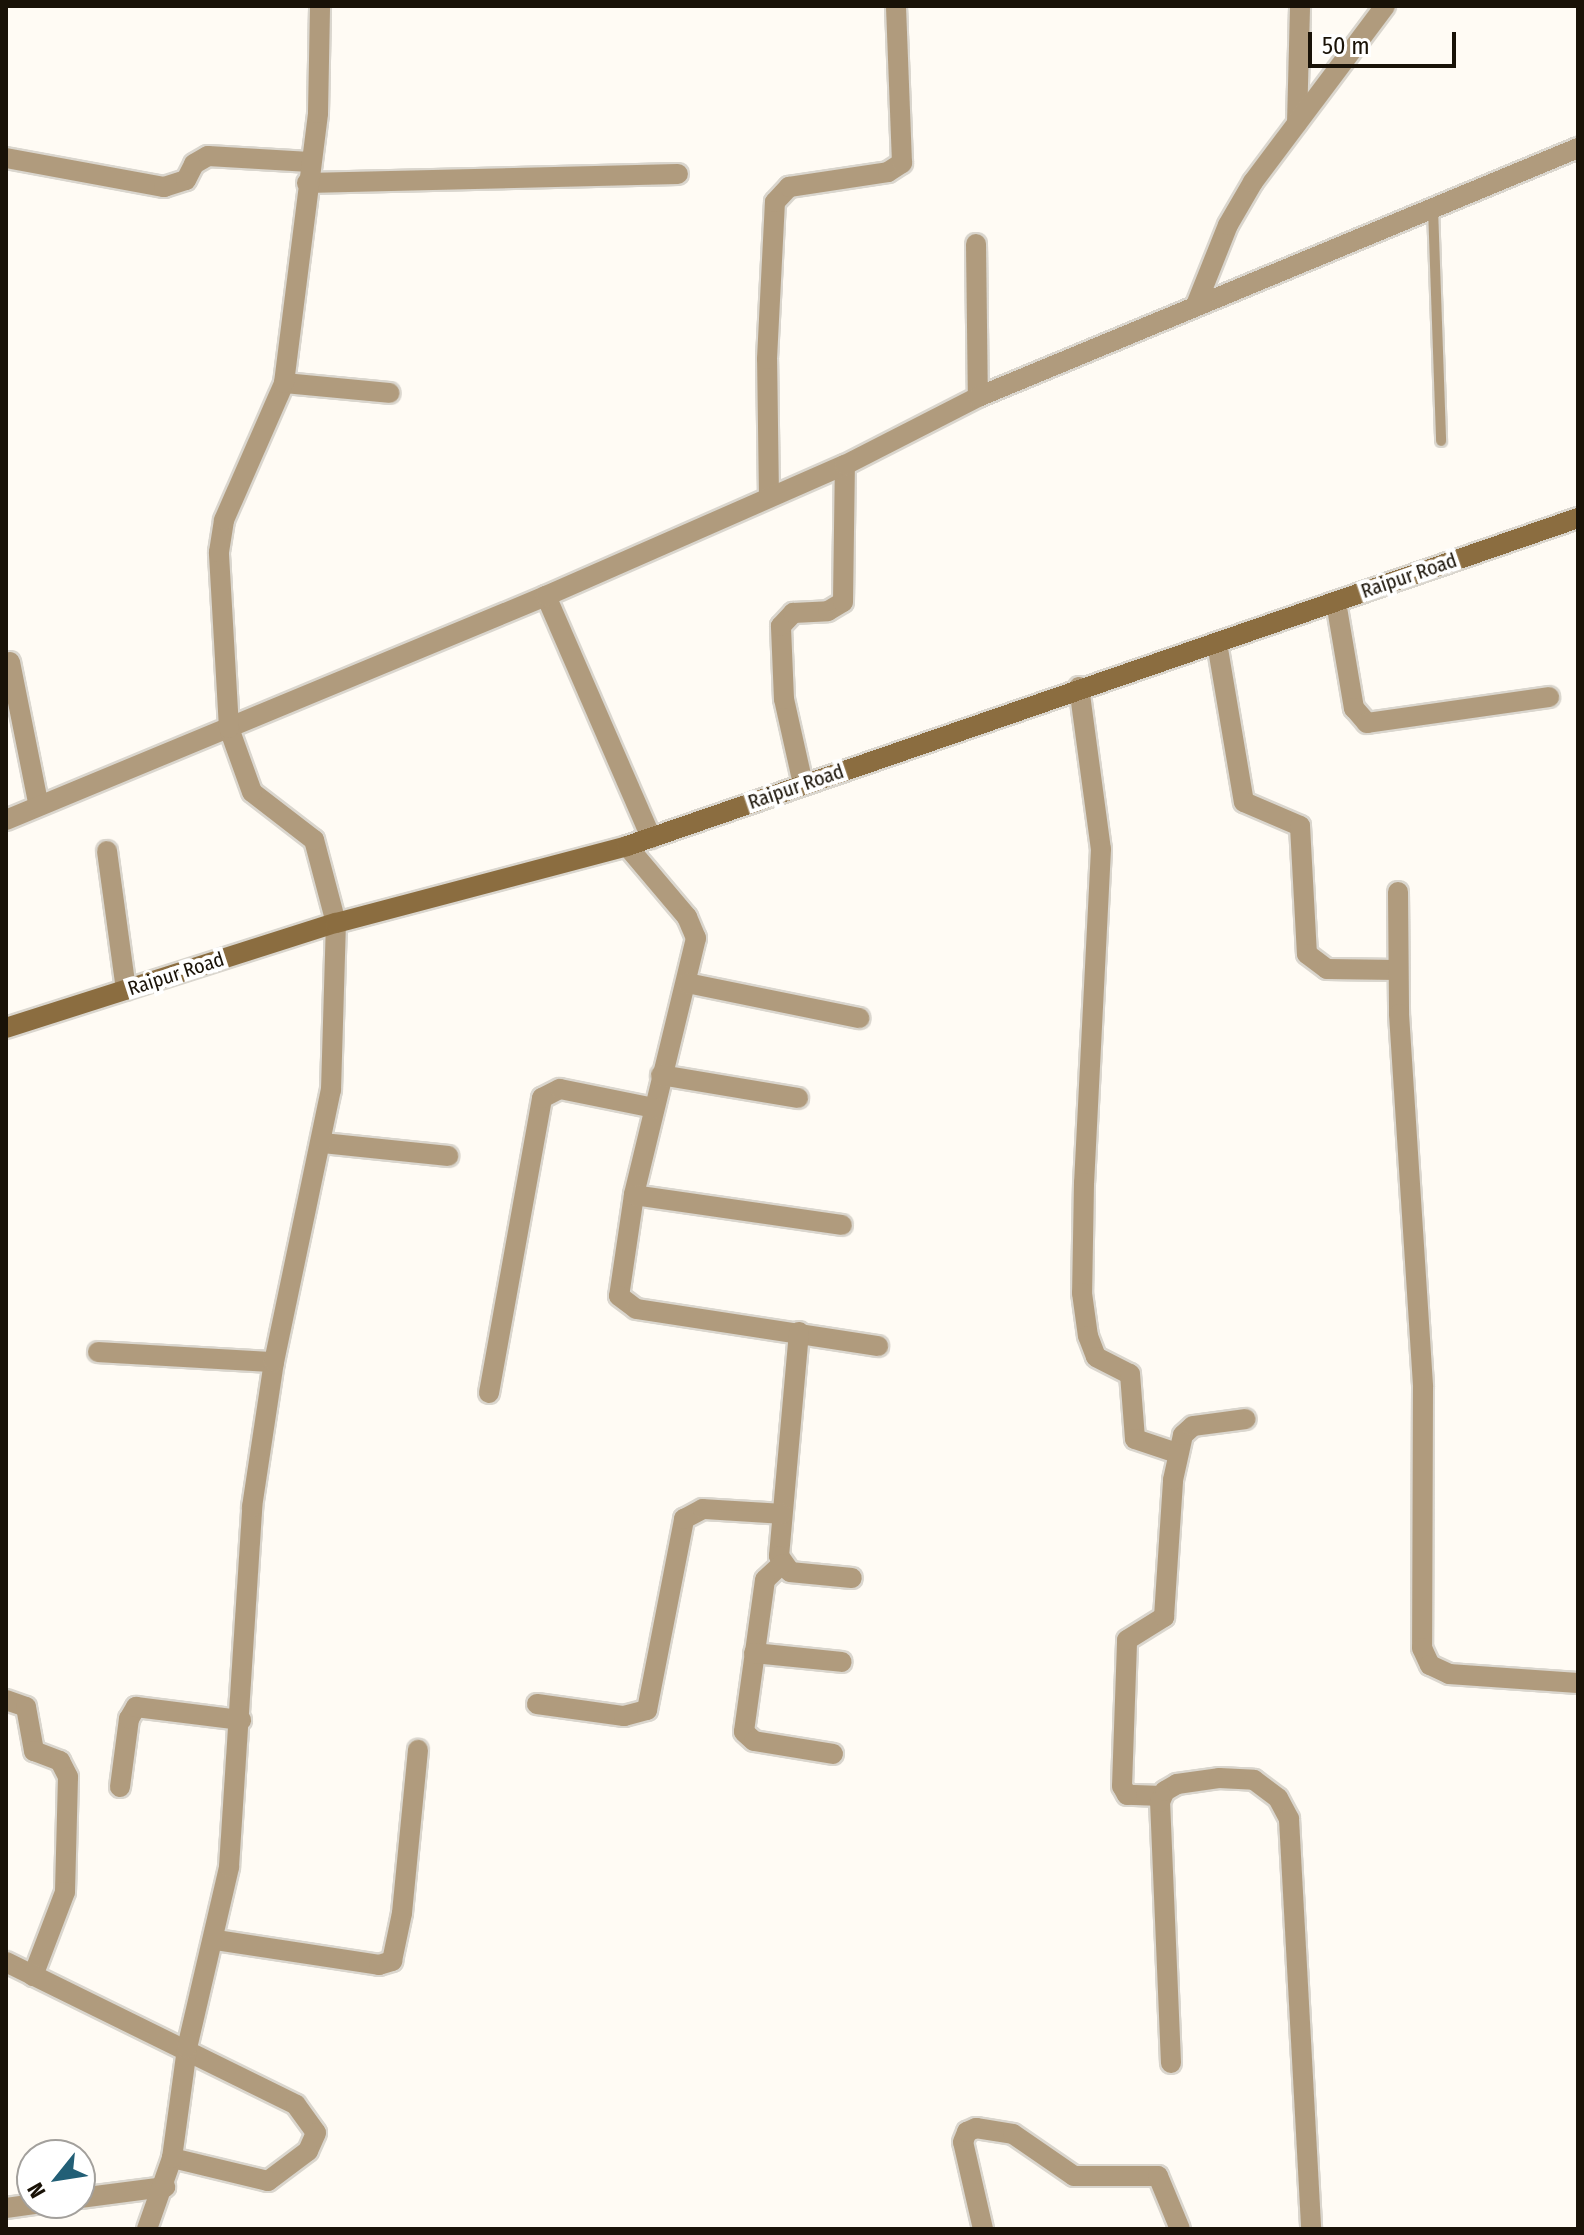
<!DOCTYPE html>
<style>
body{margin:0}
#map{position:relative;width:1584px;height:2235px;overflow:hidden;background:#fffbf4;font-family:"Fira Sans Condensed",sans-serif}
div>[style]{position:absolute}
.roads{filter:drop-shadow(2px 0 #dad6ce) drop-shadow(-2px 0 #dad6ce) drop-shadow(0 2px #dad6ce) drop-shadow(0 -2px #dad6ce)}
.service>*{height:10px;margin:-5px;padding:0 5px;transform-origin:5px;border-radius:5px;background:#b09b7d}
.minor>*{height:20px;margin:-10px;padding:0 10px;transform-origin:10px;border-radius:10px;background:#b09b7d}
.secondary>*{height:20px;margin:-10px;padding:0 10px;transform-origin:10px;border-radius:10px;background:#8b6d40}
span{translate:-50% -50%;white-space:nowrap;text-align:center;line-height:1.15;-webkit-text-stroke:8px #fff;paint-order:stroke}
.street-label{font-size:20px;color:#191207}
.frame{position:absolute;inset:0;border:8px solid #191207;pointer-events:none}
.north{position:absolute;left:16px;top:2139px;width:80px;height:80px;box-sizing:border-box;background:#fff;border:2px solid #a3a09c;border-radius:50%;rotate:240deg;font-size:22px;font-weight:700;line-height:32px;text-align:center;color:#191207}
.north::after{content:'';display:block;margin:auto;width:28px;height:36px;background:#225f76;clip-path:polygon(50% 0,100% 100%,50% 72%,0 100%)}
.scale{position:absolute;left:1308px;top:32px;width:148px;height:36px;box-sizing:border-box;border:4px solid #191207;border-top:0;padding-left:10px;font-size:24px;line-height:28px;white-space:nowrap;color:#191207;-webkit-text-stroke:6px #fff;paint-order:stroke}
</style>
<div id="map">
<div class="roads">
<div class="service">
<i style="left:1433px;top:208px;width:233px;rotate:88deg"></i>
</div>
<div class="minor">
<i style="left:1297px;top:123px;width:117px;rotate:-88.5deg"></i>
<i style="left:6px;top:158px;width:161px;rotate:10.4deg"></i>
<i style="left:164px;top:187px;width:23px;rotate:-18deg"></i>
<i style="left:186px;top:180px;width:18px;rotate:-63deg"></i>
<i style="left:194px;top:164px;width:16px;rotate:-30deg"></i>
<i style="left:208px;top:156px;width:102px;rotate:3.4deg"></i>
<i style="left:307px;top:183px;width:371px;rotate:-1.4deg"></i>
<i style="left:976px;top:244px;width:153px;rotate:89.3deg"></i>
<i style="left:1196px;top:305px;width:86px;rotate:-68.2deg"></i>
<i style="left:1228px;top:225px;width:50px;rotate:-59.8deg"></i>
<i style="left:1253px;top:182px;width:220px;rotate:-53.1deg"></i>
<i style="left:284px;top:383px;width:106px;rotate:5.4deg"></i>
<i style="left:769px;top:497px;width:138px;rotate:-90.8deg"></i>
<i style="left:767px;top:359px;width:157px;rotate:-87.1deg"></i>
<i style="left:775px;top:202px;width:21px;rotate:-47deg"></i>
<i style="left:789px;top:187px;width:100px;rotate:-8.6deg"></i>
<i style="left:888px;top:172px;width:17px;rotate:-33deg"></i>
<i style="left:902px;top:163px;width:157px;rotate:-92.2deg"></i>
<i style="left:546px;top:596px;width:264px;rotate:66.5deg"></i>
<i style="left:1336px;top:602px;width:108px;rotate:80.4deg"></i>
<i style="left:1354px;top:708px;width:20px;rotate:49deg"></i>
<i style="left:1367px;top:723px;width:184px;rotate:-8.1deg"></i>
<i style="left:1217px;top:643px;width:161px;rotate:80.4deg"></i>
<i style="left:1244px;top:802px;width:61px;rotate:23.2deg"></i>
<i style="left:1300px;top:826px;width:128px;rotate:86.9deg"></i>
<i style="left:1307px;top:954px;width:25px;rotate:37deg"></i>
<i style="left:1327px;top:969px;width:71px;rotate:0.8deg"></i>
<i style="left:10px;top:662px;width:143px;rotate:78.7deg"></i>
<i style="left:1079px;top:687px;width:163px;rotate:82.3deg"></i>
<i style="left:1101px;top:849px;width:334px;rotate:92.9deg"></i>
<i style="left:1084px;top:1183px;width:110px;rotate:91deg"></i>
<i style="left:1082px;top:1293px;width:43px;rotate:82.1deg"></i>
<i style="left:1088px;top:1336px;width:22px;rotate:69deg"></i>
<i style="left:1096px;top:1357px;width:38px;rotate:27deg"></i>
<i style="left:1130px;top:1374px;width:65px;rotate:85.6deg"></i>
<i style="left:1135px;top:1439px;width:44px;rotate:18.4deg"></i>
<i style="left:803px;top:784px;width:87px;rotate:-102.6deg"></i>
<i style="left:784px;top:699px;width:73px;rotate:-92.4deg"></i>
<i style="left:781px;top:626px;width:18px;rotate:-47deg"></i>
<i style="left:793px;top:613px;width:35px;rotate:-3deg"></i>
<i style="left:828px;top:611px;width:17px;rotate:-31deg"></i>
<i style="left:843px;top:602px;width:137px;rotate:-89.2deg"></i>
<i style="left:6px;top:820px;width:585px;rotate:-22.53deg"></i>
<i style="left:546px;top:596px;width:326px;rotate:-23.7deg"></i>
<i style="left:845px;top:465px;width:149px;rotate:-27.1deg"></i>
<i style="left:978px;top:397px;width:650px;rotate:-22.54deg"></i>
<i style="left:627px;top:846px;width:93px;rotate:49.8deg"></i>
<i style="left:687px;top:917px;width:23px;rotate:67deg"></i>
<i style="left:696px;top:938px;width:264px;rotate:103.6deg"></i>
<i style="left:634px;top:1195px;width:102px;rotate:98.4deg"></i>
<i style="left:619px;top:1296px;width:21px;rotate:37deg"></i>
<i style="left:636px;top:1309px;width:245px;rotate:8.7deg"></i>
<i style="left:107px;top:851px;width:140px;rotate:82.2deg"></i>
<i style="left:1398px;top:892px;width:122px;rotate:89.5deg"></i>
<i style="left:1399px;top:1014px;width:374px;rotate:86.3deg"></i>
<i style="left:1423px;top:1387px;width:261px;rotate:90.2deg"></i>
<i style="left:1422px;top:1648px;width:19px;rotate:65deg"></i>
<i style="left:1430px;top:1665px;width:21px;rotate:25deg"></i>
<i style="left:1449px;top:1674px;width:129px;rotate:4deg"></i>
<i style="left:687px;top:983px;width:176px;rotate:11.5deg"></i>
<i style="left:661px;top:1075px;width:139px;rotate:9.5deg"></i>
<i style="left:323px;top:1143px;width:126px;rotate:5.9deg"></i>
<i style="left:634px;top:1195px;width:210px;rotate:8.2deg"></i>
<i style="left:799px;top:1332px;width:225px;rotate:95.1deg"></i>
<i style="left:779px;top:1556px;width:19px;rotate:55deg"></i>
<i style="left:790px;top:1572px;width:62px;rotate:5.5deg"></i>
<i style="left:98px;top:1352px;width:176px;rotate:3.3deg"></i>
<i style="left:489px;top:1393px;width:300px;rotate:-79.8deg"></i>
<i style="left:542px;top:1098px;width:20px;rotate:-27deg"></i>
<i style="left:560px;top:1089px;width:96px;rotate:11.4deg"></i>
<i style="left:782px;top:1564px;width:23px;rotate:137deg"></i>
<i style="left:765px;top:1580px;width:153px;rotate:97.9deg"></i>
<i style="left:744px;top:1732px;width:13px;rotate:42deg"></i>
<i style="left:754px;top:1741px;width:80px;rotate:9.3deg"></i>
<i style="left:754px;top:1653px;width:88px;rotate:5.8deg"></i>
<i style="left:6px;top:1700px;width:21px;rotate:19deg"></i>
<i style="left:26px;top:1707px;width:45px;rotate:79.7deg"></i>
<i style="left:34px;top:1751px;width:28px;rotate:21deg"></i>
<i style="left:60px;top:1761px;width:18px;rotate:63deg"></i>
<i style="left:68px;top:1777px;width:115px;rotate:91.5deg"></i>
<i style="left:65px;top:1892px;width:90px;rotate:110.9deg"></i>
<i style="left:537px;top:1704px;width:88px;rotate:7.9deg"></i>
<i style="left:624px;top:1716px;width:24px;rotate:-15deg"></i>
<i style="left:647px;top:1710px;width:195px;rotate:-79deg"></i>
<i style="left:684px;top:1519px;width:21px;rotate:-28deg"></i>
<i style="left:703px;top:1509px;width:79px;rotate:3.6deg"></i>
<i style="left:120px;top:1787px;width:69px;rotate:-82.5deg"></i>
<i style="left:129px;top:1719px;width:14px;rotate:-60deg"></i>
<i style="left:136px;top:1707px;width:106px;rotate:7.1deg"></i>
<i style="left:1162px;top:1796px;width:35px;rotate:-178deg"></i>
<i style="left:1127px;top:1795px;width:10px;rotate:-119deg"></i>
<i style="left:1122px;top:1786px;width:146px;rotate:-88deg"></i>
<i style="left:1127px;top:1640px;width:44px;rotate:-31.9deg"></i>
<i style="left:1164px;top:1617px;width:137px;rotate:-86.2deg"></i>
<i style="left:1173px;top:1480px;width:46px;rotate:-77.5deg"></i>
<i style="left:1183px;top:1435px;width:13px;rotate:-42deg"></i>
<i style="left:1193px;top:1426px;width:53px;rotate:-7.5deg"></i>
<i style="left:216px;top:1940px;width:165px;rotate:8.7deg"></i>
<i style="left:379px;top:1965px;width:14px;rotate:-17deg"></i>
<i style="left:392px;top:1961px;width:49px;rotate:-78.2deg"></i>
<i style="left:402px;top:1913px;width:164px;rotate:-84.4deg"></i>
<i style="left:6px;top:1962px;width:323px;rotate:26.2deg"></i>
<i style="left:296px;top:2105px;width:34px;rotate:54deg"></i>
<i style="left:316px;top:2133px;width:20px;rotate:114deg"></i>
<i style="left:308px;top:2151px;width:50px;rotate:143.1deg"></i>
<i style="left:268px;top:2181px;width:99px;rotate:-166.5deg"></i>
<i style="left:1171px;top:2063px;width:261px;rotate:-92.4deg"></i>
<i style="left:1160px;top:1802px;width:12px;rotate:-66deg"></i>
<i style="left:1165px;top:1791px;width:14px;rotate:-30deg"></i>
<i style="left:1177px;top:1784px;width:42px;rotate:-8.1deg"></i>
<i style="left:1219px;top:1778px;width:35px;rotate:3deg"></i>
<i style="left:1254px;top:1780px;width:30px;rotate:37deg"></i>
<i style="left:1278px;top:1798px;width:24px;rotate:62deg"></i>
<i style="left:1289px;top:1819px;width:411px;rotate:86.9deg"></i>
<i style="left:80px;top:2198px;width:86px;rotate:-7.4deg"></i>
<i style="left:6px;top:2208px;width:35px;rotate:-8deg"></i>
<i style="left:147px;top:2229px;width:75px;rotate:-70.6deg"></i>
<i style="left:172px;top:2158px;width:111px;rotate:-82.2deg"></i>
<i style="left:187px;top:2048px;width:186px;rotate:-76.9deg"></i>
<i style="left:229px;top:1867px;width:361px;rotate:-86.3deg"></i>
<i style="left:252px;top:1507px;width:147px;rotate:-81.4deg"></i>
<i style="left:274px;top:1362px;width:278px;rotate:-78.2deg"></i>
<i style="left:331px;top:1090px;width:167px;rotate:-88.3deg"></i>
<i style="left:336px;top:923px;width:86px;rotate:-104.8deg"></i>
<i style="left:314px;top:840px;width:78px;rotate:-142.3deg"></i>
<i style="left:252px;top:792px;width:68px;rotate:-109.8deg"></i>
<i style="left:229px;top:728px;width:176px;rotate:-93.3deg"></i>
<i style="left:219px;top:552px;width:32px;rotate:-81deg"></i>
<i style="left:224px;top:520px;width:150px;rotate:-66.3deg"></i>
<i style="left:284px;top:383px;width:272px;rotate:-82.8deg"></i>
<i style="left:318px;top:113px;width:107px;rotate:-88.9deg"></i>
<i style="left:983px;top:2229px;width:89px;rotate:-102.9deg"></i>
<i style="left:963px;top:2142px;width:11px;rotate:-68deg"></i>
<i style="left:967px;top:2132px;width:10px;rotate:-24deg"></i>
<i style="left:976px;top:2128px;width:37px;rotate:9deg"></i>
<i style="left:1013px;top:2134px;width:74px;rotate:34.5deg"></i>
<i style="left:1074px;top:2176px;width:84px"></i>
<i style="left:1158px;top:2176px;width:57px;rotate:67.5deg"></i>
</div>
<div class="secondary">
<i style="left:6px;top:1028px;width:346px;rotate:-17.7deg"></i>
<i style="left:336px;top:923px;width:301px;rotate:-14.8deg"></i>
<i style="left:627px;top:846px;width:1006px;rotate:-19.03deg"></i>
</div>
</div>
<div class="street-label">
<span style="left:1409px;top:576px;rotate:-19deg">Raipur Road</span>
<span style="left:796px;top:787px;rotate:-19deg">Raipur Road</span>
<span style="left:176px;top:974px;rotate:-18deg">Raipur Road</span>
</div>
<div class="frame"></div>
<div class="north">N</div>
<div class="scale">50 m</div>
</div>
